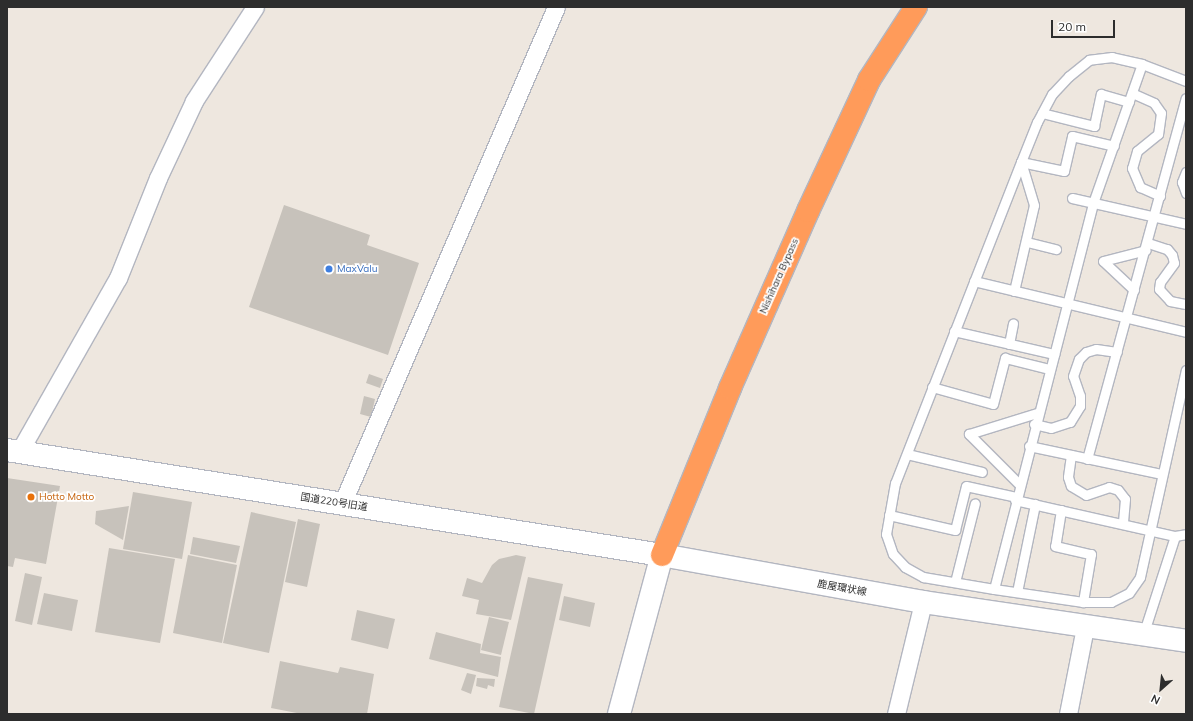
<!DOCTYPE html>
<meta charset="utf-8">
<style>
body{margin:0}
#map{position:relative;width:1193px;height:721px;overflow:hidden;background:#eee7df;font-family:Mulish,"Noto Sans JP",sans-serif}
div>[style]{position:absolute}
.building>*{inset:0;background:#c7c2bb}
.roads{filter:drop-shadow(1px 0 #b3b6c0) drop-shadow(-1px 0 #b3b6c0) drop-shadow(0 1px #b3b6c0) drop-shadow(0 -1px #b3b6c0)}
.lane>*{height:9px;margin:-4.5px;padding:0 4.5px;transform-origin:4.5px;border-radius:4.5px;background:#fff}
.street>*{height:17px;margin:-8.5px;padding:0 8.5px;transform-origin:8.5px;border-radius:8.5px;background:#fff}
.secondary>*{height:22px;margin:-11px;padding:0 11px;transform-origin:11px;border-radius:11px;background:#fff}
.highway>*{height:22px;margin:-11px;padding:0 11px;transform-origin:11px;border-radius:11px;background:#ff9b5a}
.dots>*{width:11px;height:11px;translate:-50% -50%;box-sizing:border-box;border:2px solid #fff;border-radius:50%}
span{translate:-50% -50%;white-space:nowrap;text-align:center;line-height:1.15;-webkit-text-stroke:3.5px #fff;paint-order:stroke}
.shop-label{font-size:10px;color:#366cbe}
.left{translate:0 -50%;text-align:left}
.street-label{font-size:10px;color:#2d2d2d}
.food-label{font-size:10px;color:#c56008}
.frame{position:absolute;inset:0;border:8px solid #2d2d2d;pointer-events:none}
.north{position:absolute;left:1141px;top:669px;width:40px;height:40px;-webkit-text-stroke:3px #fff;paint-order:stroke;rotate:207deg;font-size:11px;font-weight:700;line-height:16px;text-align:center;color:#2d2d2d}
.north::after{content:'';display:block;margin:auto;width:14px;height:18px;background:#2d2d2d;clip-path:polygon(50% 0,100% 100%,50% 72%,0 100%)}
.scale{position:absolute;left:1051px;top:20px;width:64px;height:18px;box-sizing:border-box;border:2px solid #2d2d2d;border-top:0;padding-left:5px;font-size:12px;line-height:14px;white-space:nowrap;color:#2d2d2d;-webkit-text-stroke:3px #fff;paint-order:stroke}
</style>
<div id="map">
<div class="building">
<i style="clip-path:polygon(284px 205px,370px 235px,367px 245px,419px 263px,388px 355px,249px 307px)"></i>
<i style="clip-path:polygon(369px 374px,383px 379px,380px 388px,366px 383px)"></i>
<i style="clip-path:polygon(364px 396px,375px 399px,371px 417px,360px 414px)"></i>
<i style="clip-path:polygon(7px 478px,60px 486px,46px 564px,15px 558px,13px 567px,7px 566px)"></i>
<i style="clip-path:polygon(133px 492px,192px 502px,182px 559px,123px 549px)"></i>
<i style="clip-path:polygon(129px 506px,123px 540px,95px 524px,96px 511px)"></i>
<i style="clip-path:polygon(251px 512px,296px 522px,269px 653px,223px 643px)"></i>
<i style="clip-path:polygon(298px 519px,320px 524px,307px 587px,285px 582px)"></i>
<i style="clip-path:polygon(193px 537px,240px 546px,236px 563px,190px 554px)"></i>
<i style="clip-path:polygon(109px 548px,175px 559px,160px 643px,95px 632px)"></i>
<i style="clip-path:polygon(188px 555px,237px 565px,222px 643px,173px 633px)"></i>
<i style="clip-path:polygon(516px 555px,526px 557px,511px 620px,476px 614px,479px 600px,462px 596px,467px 578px,482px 583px,492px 565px,499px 559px)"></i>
<i style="clip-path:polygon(25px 573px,42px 577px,32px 625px,15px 621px)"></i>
<i style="clip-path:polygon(528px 577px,563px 584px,534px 714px,499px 707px)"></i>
<i style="clip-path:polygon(44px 593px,78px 600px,72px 631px,37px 624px)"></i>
<i style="clip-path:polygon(564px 596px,595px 603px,590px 627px,559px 620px)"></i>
<i style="clip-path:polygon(357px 610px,395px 619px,388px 649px,351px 640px)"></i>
<i style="clip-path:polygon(489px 617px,509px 622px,501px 655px,481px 650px)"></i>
<i style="clip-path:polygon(436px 632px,481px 644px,480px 653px,501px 657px,498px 677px,429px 659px)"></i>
<i style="clip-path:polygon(280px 661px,338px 673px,340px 667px,374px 674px,367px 714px,302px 714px,271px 708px)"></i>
<i style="clip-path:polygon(467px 673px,476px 675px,471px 694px,461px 690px)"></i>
<i style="clip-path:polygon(477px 678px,495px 679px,494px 687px,488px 685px,487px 689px,476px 686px)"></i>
</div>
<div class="roads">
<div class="lane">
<i style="left:1186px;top:81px;width:47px;rotate:-158.9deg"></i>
<i style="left:1142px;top:64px;width:31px;rotate:-167deg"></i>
<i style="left:1112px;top:57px;width:23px;rotate:173deg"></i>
<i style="left:1089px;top:60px;width:26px;rotate:141deg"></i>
<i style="left:1069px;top:76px;width:25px;rotate:133deg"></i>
<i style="left:1052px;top:94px;width:32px;rotate:118deg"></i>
<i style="left:1037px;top:122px;width:43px;rotate:111.8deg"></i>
<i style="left:1021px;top:162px;width:345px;rotate:111.4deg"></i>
<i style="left:895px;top:483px;width:52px;rotate:100deg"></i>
<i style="left:886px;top:534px;width:21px;rotate:71deg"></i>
<i style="left:893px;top:554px;width:18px;rotate:47deg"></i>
<i style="left:905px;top:567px;width:21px;rotate:29deg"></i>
<i style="left:923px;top:577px;width:72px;rotate:9.6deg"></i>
<i style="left:994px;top:589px;width:90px;rotate:8.3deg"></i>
<i style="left:1083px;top:602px;width:28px"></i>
<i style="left:1111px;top:602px;width:20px;rotate:-27deg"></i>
<i style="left:1129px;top:593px;width:19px;rotate:-55deg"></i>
<i style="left:1140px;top:577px;width:212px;rotate:-77.5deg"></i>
<i style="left:1132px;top:93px;width:24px;rotate:24deg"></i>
<i style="left:1154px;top:103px;width:12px;rotate:55deg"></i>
<i style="left:1161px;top:113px;width:21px;rotate:98deg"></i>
<i style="left:1158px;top:134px;width:27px;rotate:141deg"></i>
<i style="left:1137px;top:151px;width:18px;rotate:106deg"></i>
<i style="left:1132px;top:168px;width:21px;rotate:67deg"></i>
<i style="left:1140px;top:187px;width:22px;rotate:24deg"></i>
<i style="left:1042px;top:113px;width:54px;rotate:14deg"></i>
<i style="left:1094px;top:126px;width:33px;rotate:-78deg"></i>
<i style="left:1101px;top:94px;width:29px;rotate:16deg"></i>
<i style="left:1186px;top:172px;width:11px;rotate:112deg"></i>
<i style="left:1182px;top:182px;width:12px;rotate:70deg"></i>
<i style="left:1072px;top:198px;width:117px;rotate:12.8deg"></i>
<i style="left:1027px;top:242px;width:30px;rotate:14deg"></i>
<i style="left:1148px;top:243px;width:20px;rotate:18deg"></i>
<i style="left:1167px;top:249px;width:8px;rotate:50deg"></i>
<i style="left:1172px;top:255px;width:8px;rotate:76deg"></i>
<i style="left:1174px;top:263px;width:24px;rotate:126deg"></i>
<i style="left:1160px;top:282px;width:7px;rotate:98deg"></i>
<i style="left:1159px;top:289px;width:16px;rotate:47deg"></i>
<i style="left:1170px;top:301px;width:16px;rotate:11deg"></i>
<i style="left:974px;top:281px;width:218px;rotate:13.5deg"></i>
<i style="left:1134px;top:290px;width:42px;rotate:-136.9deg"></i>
<i style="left:1103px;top:261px;width:44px;rotate:-14.3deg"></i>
<i style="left:1014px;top:291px;width:88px;rotate:-76.9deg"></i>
<i style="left:1034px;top:205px;width:45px;rotate:-106.8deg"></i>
<i style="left:1021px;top:162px;width:44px;rotate:11.8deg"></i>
<i style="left:1064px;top:171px;width:36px;rotate:-77deg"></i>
<i style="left:1072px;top:136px;width:43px;rotate:13.4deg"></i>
<i style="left:954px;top:331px;width:103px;rotate:13deg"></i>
<i style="left:1009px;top:344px;width:21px;rotate:-79deg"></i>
<i style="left:932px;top:387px;width:63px;rotate:15.6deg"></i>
<i style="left:993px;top:404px;width:48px;rotate:-75.4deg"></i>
<i style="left:1005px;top:358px;width:45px;rotate:14deg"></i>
<i style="left:1034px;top:424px;width:17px;rotate:13deg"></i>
<i style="left:1051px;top:428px;width:20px;rotate:-18deg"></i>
<i style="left:1070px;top:422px;width:19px;rotate:-58deg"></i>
<i style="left:1080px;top:406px;width:10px;rotate:-90deg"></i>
<i style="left:1080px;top:396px;width:21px;rotate:-109deg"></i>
<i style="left:1073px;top:376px;width:18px;rotate:-71deg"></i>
<i style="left:1079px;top:359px;width:10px;rotate:-45deg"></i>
<i style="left:1086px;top:352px;width:10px;rotate:-17deg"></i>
<i style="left:1096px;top:349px;width:21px;rotate:8deg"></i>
<i style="left:1029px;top:446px;width:136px;rotate:11.9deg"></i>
<i style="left:907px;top:454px;width:77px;rotate:13.5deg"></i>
<i style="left:1071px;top:455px;width:22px;rotate:98deg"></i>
<i style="left:1068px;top:477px;width:9px;rotate:72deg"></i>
<i style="left:1071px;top:486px;width:17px;rotate:31deg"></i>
<i style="left:1086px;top:495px;width:24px;rotate:-19deg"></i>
<i style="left:1109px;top:487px;width:9px;rotate:18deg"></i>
<i style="left:1118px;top:490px;width:11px;rotate:52deg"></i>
<i style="left:1125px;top:499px;width:25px;rotate:95deg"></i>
<i style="left:1087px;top:459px;width:374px;rotate:-74.7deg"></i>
<i style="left:1019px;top:484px;width:71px;rotate:-135deg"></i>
<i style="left:969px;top:434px;width:71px;rotate:-17.2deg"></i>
<i style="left:1015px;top:500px;width:164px;rotate:12.7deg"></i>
<i style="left:1175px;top:536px;width:11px;rotate:-10deg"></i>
<i style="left:1061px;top:510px;width:36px;rotate:99deg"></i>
<i style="left:1055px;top:546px;width:37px;rotate:13deg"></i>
<i style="left:1091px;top:554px;width:49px;rotate:99.5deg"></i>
<i style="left:889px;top:515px;width:68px;rotate:12.8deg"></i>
<i style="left:955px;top:530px;width:45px;rotate:-76deg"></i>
<i style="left:966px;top:486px;width:51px;rotate:12.4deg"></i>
<i style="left:955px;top:582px;width:81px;rotate:-75.8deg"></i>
<i style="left:994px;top:589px;width:398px;rotate:-75.6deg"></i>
<i style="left:1093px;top:203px;width:147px;rotate:-70.6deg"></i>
<i style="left:1017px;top:592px;width:90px;rotate:-78.4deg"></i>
<i style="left:1143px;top:635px;width:104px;rotate:-72.1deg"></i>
</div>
<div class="street">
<i style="left:19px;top:452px;width:200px;rotate:-60.4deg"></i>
<i style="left:118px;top:278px;width:108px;rotate:-68.2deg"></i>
<i style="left:158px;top:178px;width:85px;rotate:-64.9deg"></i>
<i style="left:194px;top:101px;width:112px;rotate:-57deg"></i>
<i style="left:342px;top:504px;width:541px;rotate:-66.7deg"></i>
<i style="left:896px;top:714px;width:115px;rotate:-76.4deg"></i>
<i style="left:1068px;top:714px;width:89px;rotate:-78.9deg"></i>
</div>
<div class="secondary">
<i style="left:7px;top:450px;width:663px;rotate:9.11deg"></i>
<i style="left:662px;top:555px;width:265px;rotate:10.2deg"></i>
<i style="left:923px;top:602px;width:266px;rotate:8.4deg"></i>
<i style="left:619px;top:714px;width:165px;rotate:-74.9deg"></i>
</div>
<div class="highway">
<i style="left:662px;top:555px;width:180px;rotate:-67.8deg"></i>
<i style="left:730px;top:388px;width:193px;rotate:-66.2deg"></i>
<i style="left:808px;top:211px;width:145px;rotate:-65deg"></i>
<i style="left:869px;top:80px;width:87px;rotate:-57.2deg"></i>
</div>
</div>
<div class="dots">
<i style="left:329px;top:269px;background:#3f7fe0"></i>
<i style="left:31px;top:497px;background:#e8710a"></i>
</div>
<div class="shop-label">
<span class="left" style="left:337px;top:269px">MaxValu</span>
</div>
<div class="street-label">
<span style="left:779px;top:276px;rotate:-66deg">Nishihara Bypass</span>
<span style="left:334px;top:502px;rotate:9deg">国道220号旧道</span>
<span style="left:842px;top:588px;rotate:10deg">鹿屋環状線</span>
</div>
<div class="food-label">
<span class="left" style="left:39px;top:497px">Hotto Motto</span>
</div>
<div class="frame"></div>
<div class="north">N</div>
<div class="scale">20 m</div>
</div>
